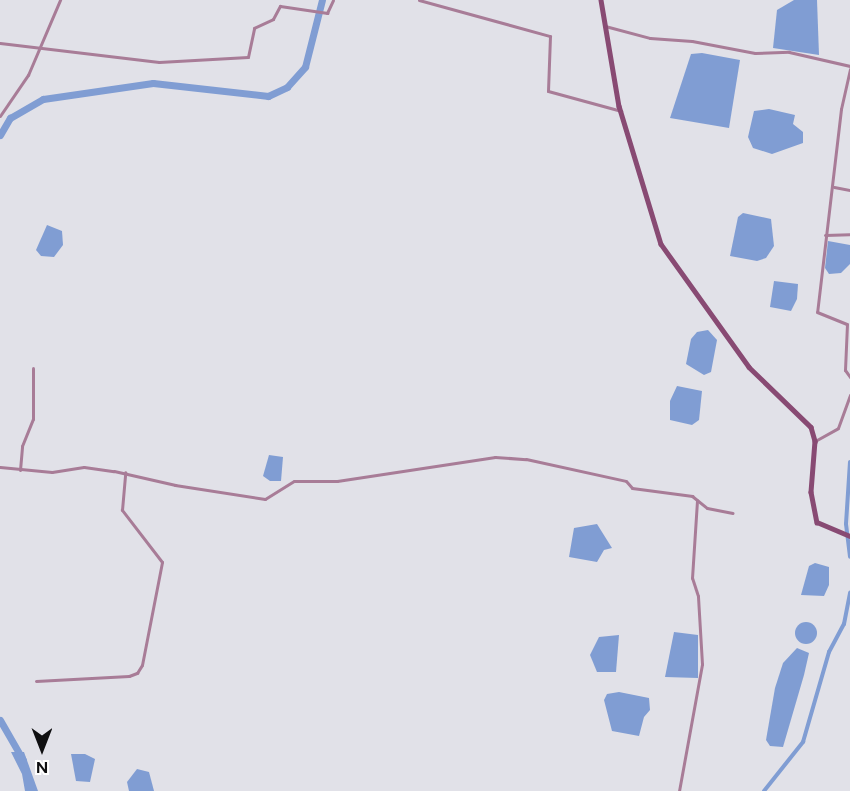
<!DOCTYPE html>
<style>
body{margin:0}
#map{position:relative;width:850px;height:791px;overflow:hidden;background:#e1e1e8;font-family:Figtree,sans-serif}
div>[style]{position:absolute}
.water>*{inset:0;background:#809dd3}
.round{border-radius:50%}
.canal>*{height:4px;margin:-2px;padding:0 2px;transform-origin:2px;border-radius:2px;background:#809dd3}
.river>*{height:7px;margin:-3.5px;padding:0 3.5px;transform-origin:3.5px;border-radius:3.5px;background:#809dd3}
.street>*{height:3px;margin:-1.5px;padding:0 1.5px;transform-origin:1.5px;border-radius:1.5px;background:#a87c97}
.secondary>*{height:4.5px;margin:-2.25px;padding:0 2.25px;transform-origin:2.25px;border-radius:2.25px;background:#884a73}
span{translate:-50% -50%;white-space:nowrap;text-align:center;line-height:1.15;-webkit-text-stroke:4.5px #fff;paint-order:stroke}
.north{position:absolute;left:12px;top:719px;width:60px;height:60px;-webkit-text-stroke:4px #fff;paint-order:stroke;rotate:180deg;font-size:16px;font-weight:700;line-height:24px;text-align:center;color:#0f0f11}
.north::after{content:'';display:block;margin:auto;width:21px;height:27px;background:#0f0f11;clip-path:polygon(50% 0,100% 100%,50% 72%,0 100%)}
</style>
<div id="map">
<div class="water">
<i style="clip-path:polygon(794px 0,817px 0,819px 55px,773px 48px,777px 10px)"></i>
<i style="clip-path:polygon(702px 53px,740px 60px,729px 128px,670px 118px,691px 54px)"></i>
<i style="clip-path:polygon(769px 109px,795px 115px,793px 124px,803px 132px,803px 143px,772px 154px,753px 148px,748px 137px,754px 111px)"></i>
<i style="clip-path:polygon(743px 213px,771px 219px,774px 246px,766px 258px,757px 261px,730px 256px,738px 217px)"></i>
<i style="clip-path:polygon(47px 225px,62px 231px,63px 245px,54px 257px,41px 256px,36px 250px)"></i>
<i style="clip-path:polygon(828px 241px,850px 245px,850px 264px,841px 273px,829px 274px,825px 268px)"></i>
<i style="clip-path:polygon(774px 281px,798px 284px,797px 299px,791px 311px,770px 307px)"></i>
<i style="clip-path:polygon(708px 330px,717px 340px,711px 372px,704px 375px,686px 364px,691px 339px,697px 332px)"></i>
<i style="clip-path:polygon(677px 386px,702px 391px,699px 420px,692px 425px,670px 420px,670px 401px)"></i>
<i style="clip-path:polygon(269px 455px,283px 457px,281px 481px,270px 481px,263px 476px)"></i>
<i style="clip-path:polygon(597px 524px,612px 548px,604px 550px,597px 562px,569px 557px,574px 528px)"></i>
<i style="clip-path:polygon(815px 563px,829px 567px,829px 585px,824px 596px,801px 595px,809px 566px)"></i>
<i class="round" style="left:795px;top:622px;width:22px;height:22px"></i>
<i style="clip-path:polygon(674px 632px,698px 635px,698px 678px,665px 677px)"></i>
<i style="clip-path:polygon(619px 635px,616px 672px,597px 672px,590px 655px,599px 637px)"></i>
<i style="clip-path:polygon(797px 648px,809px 653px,804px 675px,783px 747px,770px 746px,766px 740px,775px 688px,783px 663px)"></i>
<i style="clip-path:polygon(619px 692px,649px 698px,650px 710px,644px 717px,639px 736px,612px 731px,604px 700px,607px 694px)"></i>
<i style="clip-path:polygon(11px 752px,24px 752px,38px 791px,25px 791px,22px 774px)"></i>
<i style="clip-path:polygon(71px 754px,85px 754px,95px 759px,90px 782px,76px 781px)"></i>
<i style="clip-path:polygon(137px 769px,149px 772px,154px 791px,129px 791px,127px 782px)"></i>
</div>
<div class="canal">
<i style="left:850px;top:462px;width:62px;rotate:93.7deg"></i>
<i style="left:846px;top:524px;width:33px;rotate:83deg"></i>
<i style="left:764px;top:791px;width:63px;rotate:-51.5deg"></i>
<i style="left:803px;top:742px;width:94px;rotate:-73.9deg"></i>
<i style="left:829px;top:652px;width:32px;rotate:-62deg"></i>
<i style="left:844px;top:624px;width:32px;rotate:-79deg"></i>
</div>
<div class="river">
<i style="left:0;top:135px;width:20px;rotate:-60deg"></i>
<i style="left:10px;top:118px;width:38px;rotate:-30deg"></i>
<i style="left:43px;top:99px;width:111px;rotate:-8.3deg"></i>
<i style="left:153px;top:83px;width:116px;rotate:6.4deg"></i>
<i style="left:268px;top:96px;width:21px;rotate:-25deg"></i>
<i style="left:287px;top:87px;width:27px;rotate:-48deg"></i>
<i style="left:305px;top:67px;width:69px;rotate:-75.8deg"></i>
<i style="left:0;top:720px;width:46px;rotate:60.1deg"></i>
</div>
<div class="street">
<i style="left:419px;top:0;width:136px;rotate:15.4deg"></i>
<i style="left:550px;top:36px;width:55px;rotate:92.1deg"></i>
<i style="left:548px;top:91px;width:76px;rotate:15.3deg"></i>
<i style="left:605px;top:26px;width:47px;rotate:14.9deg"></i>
<i style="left:650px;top:38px;width:42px;rotate:4.1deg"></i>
<i style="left:692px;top:41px;width:64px;rotate:10.8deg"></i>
<i style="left:755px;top:53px;width:34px;rotate:-2deg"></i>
<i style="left:789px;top:52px;width:63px;rotate:12.9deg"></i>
<i style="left:0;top:43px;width:160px;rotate:6.8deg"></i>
<i style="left:159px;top:62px;width:89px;rotate:-3.2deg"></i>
<i style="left:248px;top:57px;width:30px;rotate:-78deg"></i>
<i style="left:254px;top:28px;width:21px;rotate:-25deg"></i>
<i style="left:273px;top:19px;width:15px;rotate:-62deg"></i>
<i style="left:280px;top:6px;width:48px;rotate:8.5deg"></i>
<i style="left:327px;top:13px;width:14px;rotate:-65deg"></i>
<i style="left:850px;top:69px;width:41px;rotate:102.7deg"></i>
<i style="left:841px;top:109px;width:204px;rotate:96.7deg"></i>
<i style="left:817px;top:312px;width:32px;rotate:22deg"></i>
<i style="left:847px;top:324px;width:46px;rotate:92.5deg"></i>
<i style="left:845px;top:370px;width:9px;rotate:54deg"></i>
<i style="left:0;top:116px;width:50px;rotate:-55.7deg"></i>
<i style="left:28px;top:75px;width:82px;rotate:-66.9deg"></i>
<i style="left:834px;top:187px;width:16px;rotate:11deg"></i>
<i style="left:825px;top:235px;width:25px;rotate:-2deg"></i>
<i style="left:815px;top:441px;width:26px;rotate:-29deg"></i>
<i style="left:838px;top:428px;width:35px;rotate:-70deg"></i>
<i style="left:0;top:467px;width:52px;rotate:5.5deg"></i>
<i style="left:52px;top:472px;width:32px;rotate:-9deg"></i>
<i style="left:84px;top:467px;width:30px;rotate:8deg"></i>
<i style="left:114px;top:471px;width:63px;rotate:12.9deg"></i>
<i style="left:175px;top:485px;width:91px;rotate:8.8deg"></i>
<i style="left:265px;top:499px;width:34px;rotate:-32deg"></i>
<i style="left:294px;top:481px;width:43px"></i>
<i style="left:337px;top:481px;width:160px;rotate:-8.6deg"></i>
<i style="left:495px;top:457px;width:31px;rotate:4deg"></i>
<i style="left:526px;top:459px;width:102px;rotate:12.4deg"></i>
<i style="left:626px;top:481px;width:9px;rotate:49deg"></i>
<i style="left:632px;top:488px;width:61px;rotate:7.6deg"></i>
<i style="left:692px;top:496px;width:19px;rotate:39deg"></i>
<i style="left:707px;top:508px;width:26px;rotate:11deg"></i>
<i style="left:20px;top:470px;width:24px;rotate:-85deg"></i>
<i style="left:22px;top:446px;width:29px;rotate:-68deg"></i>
<i style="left:33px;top:419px;width:51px;rotate:-90deg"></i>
<i style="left:36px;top:681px;width:93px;rotate:-3.1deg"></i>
<i style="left:129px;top:676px;width:9px;rotate:-21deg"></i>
<i style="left:137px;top:673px;width:9px;rotate:-58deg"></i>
<i style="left:142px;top:665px;width:105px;rotate:-79deg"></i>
<i style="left:162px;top:562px;width:66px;rotate:-127.6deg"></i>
<i style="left:122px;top:510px;width:38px;rotate:-85deg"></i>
<i style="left:679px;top:791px;width:129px;rotate:-79.7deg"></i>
<i style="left:702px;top:664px;width:68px;rotate:-93.4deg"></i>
<i style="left:698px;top:596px;width:19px;rotate:-108deg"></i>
<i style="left:692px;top:578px;width:78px;rotate:-86.3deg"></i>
</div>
<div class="secondary">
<i style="left:601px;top:0;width:108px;rotate:80.4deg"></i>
<i style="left:619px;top:106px;width:144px;rotate:73.1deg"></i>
<i style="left:661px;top:244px;width:151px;rotate:54.4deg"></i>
<i style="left:749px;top:367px;width:86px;rotate:44.1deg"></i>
<i style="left:811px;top:427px;width:15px;rotate:74deg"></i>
<i style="left:815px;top:441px;width:51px;rotate:94.5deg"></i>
<i style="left:811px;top:492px;width:31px;rotate:79deg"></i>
<i style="left:817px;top:522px;width:36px;rotate:23deg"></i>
</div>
<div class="north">N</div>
</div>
